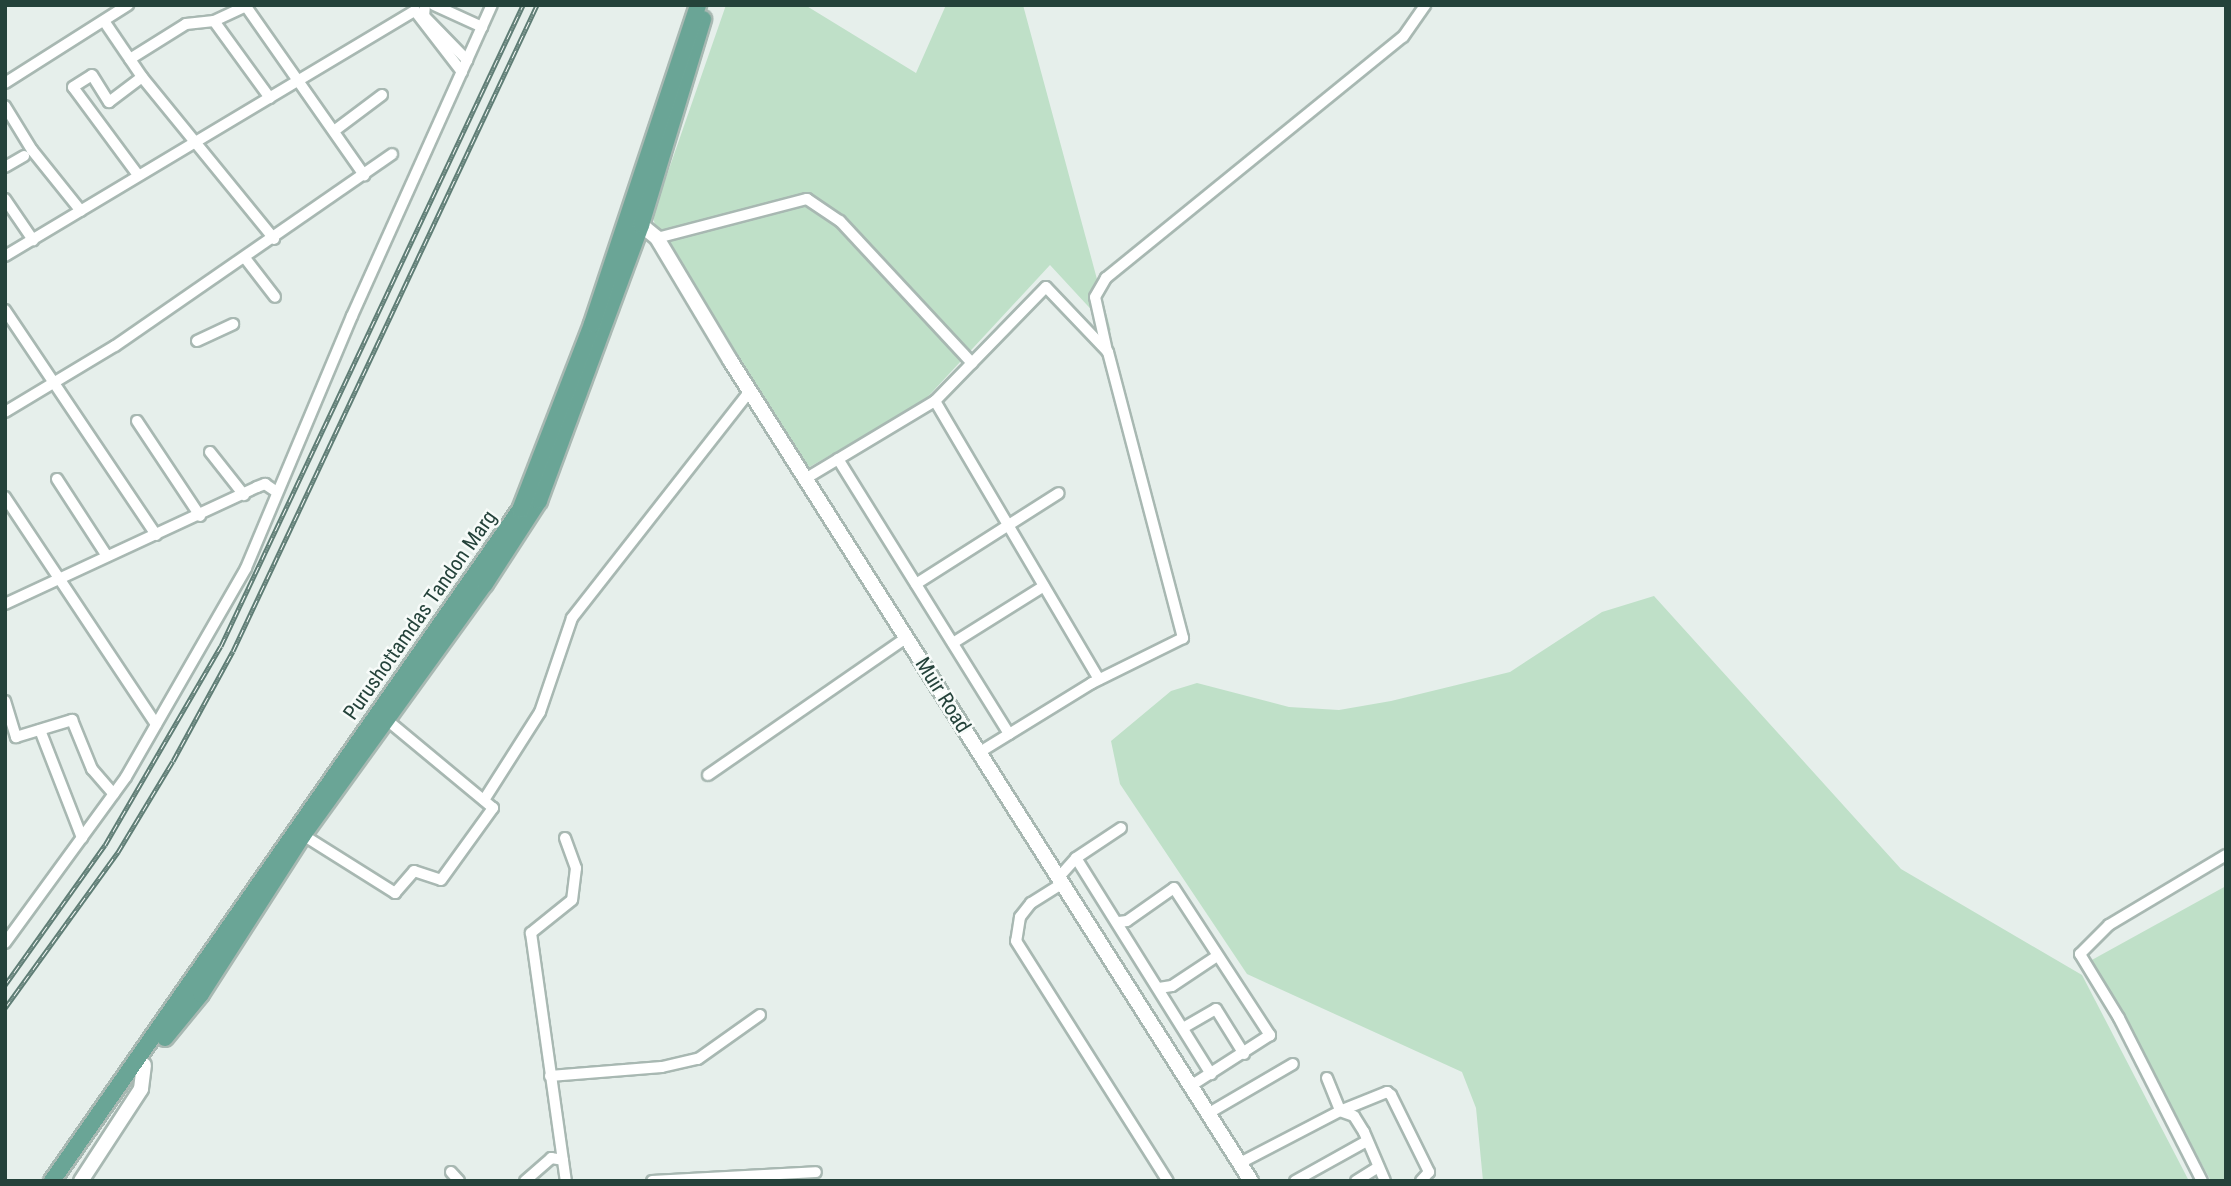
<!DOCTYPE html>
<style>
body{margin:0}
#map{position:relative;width:2231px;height:1186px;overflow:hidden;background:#e6efeb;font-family:"Roboto Condensed",sans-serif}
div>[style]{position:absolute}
.green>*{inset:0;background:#bfe0c8}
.roads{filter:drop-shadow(2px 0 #a8b8b2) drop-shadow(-2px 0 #a8b8b2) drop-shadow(0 2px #a8b8b2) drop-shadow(0 -2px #a8b8b2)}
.minor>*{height:10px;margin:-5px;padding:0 5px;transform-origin:5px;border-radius:5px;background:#fff}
.secondary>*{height:14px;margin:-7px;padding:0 7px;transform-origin:7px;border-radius:7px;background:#fff}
.primary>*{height:16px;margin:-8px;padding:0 8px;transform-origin:8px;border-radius:8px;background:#6aa596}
.rail>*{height:5px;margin-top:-2.5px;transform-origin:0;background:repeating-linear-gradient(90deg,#f7fbf9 0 8px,#5f7d75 0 16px);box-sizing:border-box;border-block:2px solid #5f7d75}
span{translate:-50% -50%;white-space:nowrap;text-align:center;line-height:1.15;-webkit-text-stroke:5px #f7fbf9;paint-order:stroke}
.street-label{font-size:21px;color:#24423a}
.frame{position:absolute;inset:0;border:7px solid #24423a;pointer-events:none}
</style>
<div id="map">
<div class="green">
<i style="clip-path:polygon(726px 5px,805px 5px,916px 73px,946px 5px,1023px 5px,1111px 331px,1050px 265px,923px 402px,806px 469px,657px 238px,653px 215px)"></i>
<i style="clip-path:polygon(1654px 596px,1901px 869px,2082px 975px,2189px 1181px,1483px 1181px,1476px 1108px,1462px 1072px,1247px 974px,1120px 784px,1111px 741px,1171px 691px,1197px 683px,1289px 707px,1339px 710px,1391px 701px,1510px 672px,1602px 612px)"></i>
<i style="clip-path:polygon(2226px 886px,2226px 1181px,2211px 1181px,2090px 961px)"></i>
</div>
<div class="roads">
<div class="minor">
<i style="left:245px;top:5px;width:208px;rotate:55deg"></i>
<i style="left:425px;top:5px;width:11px;rotate:95deg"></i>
<i style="left:424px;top:16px;width:62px;rotate:45.7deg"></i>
<i style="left:434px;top:5px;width:53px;rotate:24.6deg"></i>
<i style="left:104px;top:21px;width:68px;rotate:55.8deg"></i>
<i style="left:142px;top:77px;width:209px;rotate:50.8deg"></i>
<i style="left:214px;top:21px;width:95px;rotate:54deg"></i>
<i style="left:130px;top:59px;width:66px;rotate:-32deg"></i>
<i style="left:186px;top:24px;width:28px;rotate:-6deg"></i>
<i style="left:214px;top:21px;width:35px;rotate:-25deg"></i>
<i style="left:5px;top:83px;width:146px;rotate:-32.4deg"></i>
<i style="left:5px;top:106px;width:52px;rotate:58.5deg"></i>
<i style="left:32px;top:150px;width:78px;rotate:51.2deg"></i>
<i style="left:334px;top:131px;width:60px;rotate:-36.9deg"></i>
<i style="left:5px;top:167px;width:22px;rotate:-30deg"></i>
<i style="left:138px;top:175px;width:109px;rotate:-126.5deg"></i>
<i style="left:73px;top:87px;width:22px;rotate:-32deg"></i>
<i style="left:92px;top:75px;width:32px;rotate:58deg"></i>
<i style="left:109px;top:102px;width:41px;rotate:-37.1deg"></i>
<i style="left:5px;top:199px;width:50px;rotate:55.7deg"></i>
<i style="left:657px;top:238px;width:155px;rotate:-14.6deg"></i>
<i style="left:807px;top:199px;width:40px;rotate:34deg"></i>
<i style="left:840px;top:221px;width:194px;rotate:47.1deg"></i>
<i style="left:5px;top:256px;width:478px;rotate:-30.9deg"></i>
<i style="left:415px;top:11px;width:77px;rotate:52.4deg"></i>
<i style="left:245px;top:258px;width:49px;rotate:52.4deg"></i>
<i style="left:5px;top:310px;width:271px;rotate:56.1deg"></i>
<i style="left:197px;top:341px;width:40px;rotate:-25deg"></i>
<i style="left:1107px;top:351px;width:55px;rotate:-102.5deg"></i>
<i style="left:1095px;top:297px;width:22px;rotate:-60deg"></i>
<i style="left:1106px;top:278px;width:382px;rotate:-39.1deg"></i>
<i style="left:1403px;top:37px;width:39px;rotate:-55deg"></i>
<i style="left:935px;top:401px;width:323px;rotate:59.5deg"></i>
<i style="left:5px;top:412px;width:128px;rotate:-31deg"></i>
<i style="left:115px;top:346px;width:337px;rotate:-34.7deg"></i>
<i style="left:137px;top:421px;width:114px;rotate:56.4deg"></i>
<i style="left:210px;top:452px;width:55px;rotate:51.7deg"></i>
<i style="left:838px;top:459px;width:324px;rotate:58.1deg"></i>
<i style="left:57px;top:479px;width:92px;rotate:57deg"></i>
<i style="left:805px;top:479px;width:152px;rotate:-31deg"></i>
<i style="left:935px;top:401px;width:159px;rotate:-45.8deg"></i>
<i style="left:1046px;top:287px;width:90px;rotate:46.4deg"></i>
<i style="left:1108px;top:352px;width:296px;rotate:75.3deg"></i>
<i style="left:1183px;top:638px;width:102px;rotate:153.7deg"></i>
<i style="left:1092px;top:683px;width:132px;rotate:148.4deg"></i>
<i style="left:5px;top:497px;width:273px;rotate:56.4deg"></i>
<i style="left:916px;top:584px;width:169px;rotate:-32.5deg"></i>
<i style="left:5px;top:604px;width:278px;rotate:-24.9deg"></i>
<i style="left:257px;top:487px;width:9px;rotate:-21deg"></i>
<i style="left:265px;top:484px;width:14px;rotate:34deg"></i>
<i style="left:953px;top:643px;width:107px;rotate:-32.1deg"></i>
<i style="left:5px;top:701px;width:38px;rotate:73deg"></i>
<i style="left:16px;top:737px;width:59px;rotate:-16.9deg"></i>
<i style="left:72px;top:720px;width:53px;rotate:67.8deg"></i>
<i style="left:92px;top:769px;width:33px;rotate:49deg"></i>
<i style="left:40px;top:730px;width:116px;rotate:68.7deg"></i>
<i style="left:708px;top:775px;width:242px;rotate:-34.7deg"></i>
<i style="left:484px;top:800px;width:104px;rotate:-57.5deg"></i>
<i style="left:540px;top:712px;width:99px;rotate:-71.2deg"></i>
<i style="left:572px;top:618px;width:288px;rotate:-51.9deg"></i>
<i style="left:303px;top:835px;width:109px;rotate:32.2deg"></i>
<i style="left:395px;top:893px;width:29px;rotate:-49deg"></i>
<i style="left:414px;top:871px;width:28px;rotate:18deg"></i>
<i style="left:441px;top:880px;width:89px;rotate:-54.2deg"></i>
<i style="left:493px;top:808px;width:138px;rotate:-140.3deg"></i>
<i style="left:565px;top:838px;width:32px;rotate:70deg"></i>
<i style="left:576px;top:868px;width:32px;rotate:97deg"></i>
<i style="left:572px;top:900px;width:53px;rotate:141.2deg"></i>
<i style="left:531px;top:933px;width:250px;rotate:82deg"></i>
<i style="left:1076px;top:858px;width:255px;rotate:58deg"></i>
<i style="left:1059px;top:877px;width:25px;rotate:-48deg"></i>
<i style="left:1076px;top:858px;width:54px;rotate:-33.7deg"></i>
<i style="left:1063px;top:883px;width:38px;rotate:148deg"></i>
<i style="left:1031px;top:903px;width:18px;rotate:128deg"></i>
<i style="left:1020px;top:917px;width:24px;rotate:99deg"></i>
<i style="left:1016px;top:941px;width:284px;rotate:57.7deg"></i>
<i style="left:1119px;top:922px;width:8px;rotate:-7deg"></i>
<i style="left:1127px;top:921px;width:57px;rotate:-35.1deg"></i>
<i style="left:1174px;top:888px;width:176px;rotate:56.9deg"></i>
<i style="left:1270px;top:1035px;width:93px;rotate:147.3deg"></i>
<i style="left:5px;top:943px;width:205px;rotate:-53.9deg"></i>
<i style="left:126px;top:777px;width:241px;rotate:-60.1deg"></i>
<i style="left:246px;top:568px;width:273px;rotate:-67.2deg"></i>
<i style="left:352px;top:316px;width:341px;rotate:-65.8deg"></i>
<i style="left:1159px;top:988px;width:13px;rotate:-9deg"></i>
<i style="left:1172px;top:986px;width:54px;rotate:-33.7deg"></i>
<i style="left:1183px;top:1028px;width:38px;rotate:-30deg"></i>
<i style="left:1216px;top:1009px;width:53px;rotate:58.1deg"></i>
<i style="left:550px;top:1076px;width:112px;rotate:-4.6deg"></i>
<i style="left:662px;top:1067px;width:37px;rotate:-13deg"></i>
<i style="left:698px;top:1059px;width:76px;rotate:-35.4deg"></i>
<i style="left:1327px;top:1078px;width:35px;rotate:68deg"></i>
<i style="left:1340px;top:1111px;width:51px;rotate:-22deg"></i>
<i style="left:1387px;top:1092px;width:5px;rotate:37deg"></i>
<i style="left:1391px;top:1095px;width:86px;rotate:63.7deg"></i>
<i style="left:1429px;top:1172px;width:12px;rotate:132deg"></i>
<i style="left:1209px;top:1113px;width:97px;rotate:-30.3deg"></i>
<i style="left:1240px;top:1163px;width:113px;rotate:-27.5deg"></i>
<i style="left:1340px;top:1111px;width:15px;rotate:20deg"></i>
<i style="left:1354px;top:1116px;width:19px;rotate:58deg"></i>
<i style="left:1364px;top:1132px;width:53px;rotate:66.8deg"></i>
<i style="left:451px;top:1172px;width:12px;rotate:48deg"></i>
<i style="left:525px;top:1181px;width:35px;rotate:-41deg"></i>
<i style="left:551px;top:1158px;width:12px;rotate:9deg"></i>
<i style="left:652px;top:1181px;width:164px;rotate:-3.1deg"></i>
<i style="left:1295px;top:1181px;width:82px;rotate:-29.1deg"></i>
<i style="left:1356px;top:1181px;width:25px;rotate:-32deg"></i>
<i style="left:2202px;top:1181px;width:183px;rotate:-117deg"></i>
<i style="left:2119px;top:1018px;width:75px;rotate:-121.4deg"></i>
<i style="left:2080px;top:954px;width:41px;rotate:-45deg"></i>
<i style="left:2109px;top:925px;width:136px;rotate:-30.9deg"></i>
</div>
<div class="secondary">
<i style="left:635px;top:220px;width:28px;rotate:39deg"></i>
<i style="left:657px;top:238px;width:142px;rotate:59.1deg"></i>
<i style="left:730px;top:360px;width:972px;rotate:57.6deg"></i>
<i style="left:81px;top:1181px;width:110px;rotate:-56.9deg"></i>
<i style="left:141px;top:1089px;width:24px;rotate:-83deg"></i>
</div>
<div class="primary">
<i style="left:165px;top:1038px;width:57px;rotate:-50.7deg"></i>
<i style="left:201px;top:994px;width:189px;rotate:-57.3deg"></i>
<i style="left:303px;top:835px;width:310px;rotate:-54.1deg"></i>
<i style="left:485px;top:584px;width:99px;rotate:-57deg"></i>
<i style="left:539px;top:501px;width:294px;rotate:-69.7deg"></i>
<i style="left:641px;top:225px;width:215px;rotate:-73.2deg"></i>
<i style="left:52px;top:1181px;width:818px;rotate:-55.11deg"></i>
<i style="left:520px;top:510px;width:199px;rotate:-68.8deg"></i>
<i style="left:592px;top:324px;width:336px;rotate:-71.6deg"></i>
</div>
</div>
<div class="rail">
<i style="left:5px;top:985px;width:172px;rotate:-54.5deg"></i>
<i style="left:105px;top:845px;width:230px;rotate:-59.8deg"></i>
<i style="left:221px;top:646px;width:709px;rotate:-64.77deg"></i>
<i style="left:5px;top:1008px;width:193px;rotate:-54.1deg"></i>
<i style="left:118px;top:852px;width:106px;rotate:-58.9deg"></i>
<i style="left:173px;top:761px;width:125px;rotate:-61.4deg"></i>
<i style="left:233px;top:651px;width:714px;rotate:-64.8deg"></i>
</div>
<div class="street-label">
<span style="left:420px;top:615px;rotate:-55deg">Purushottamdas Tandon Marg</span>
<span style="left:943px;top:695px;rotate:58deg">Muir Road</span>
</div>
<div class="frame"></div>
</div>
